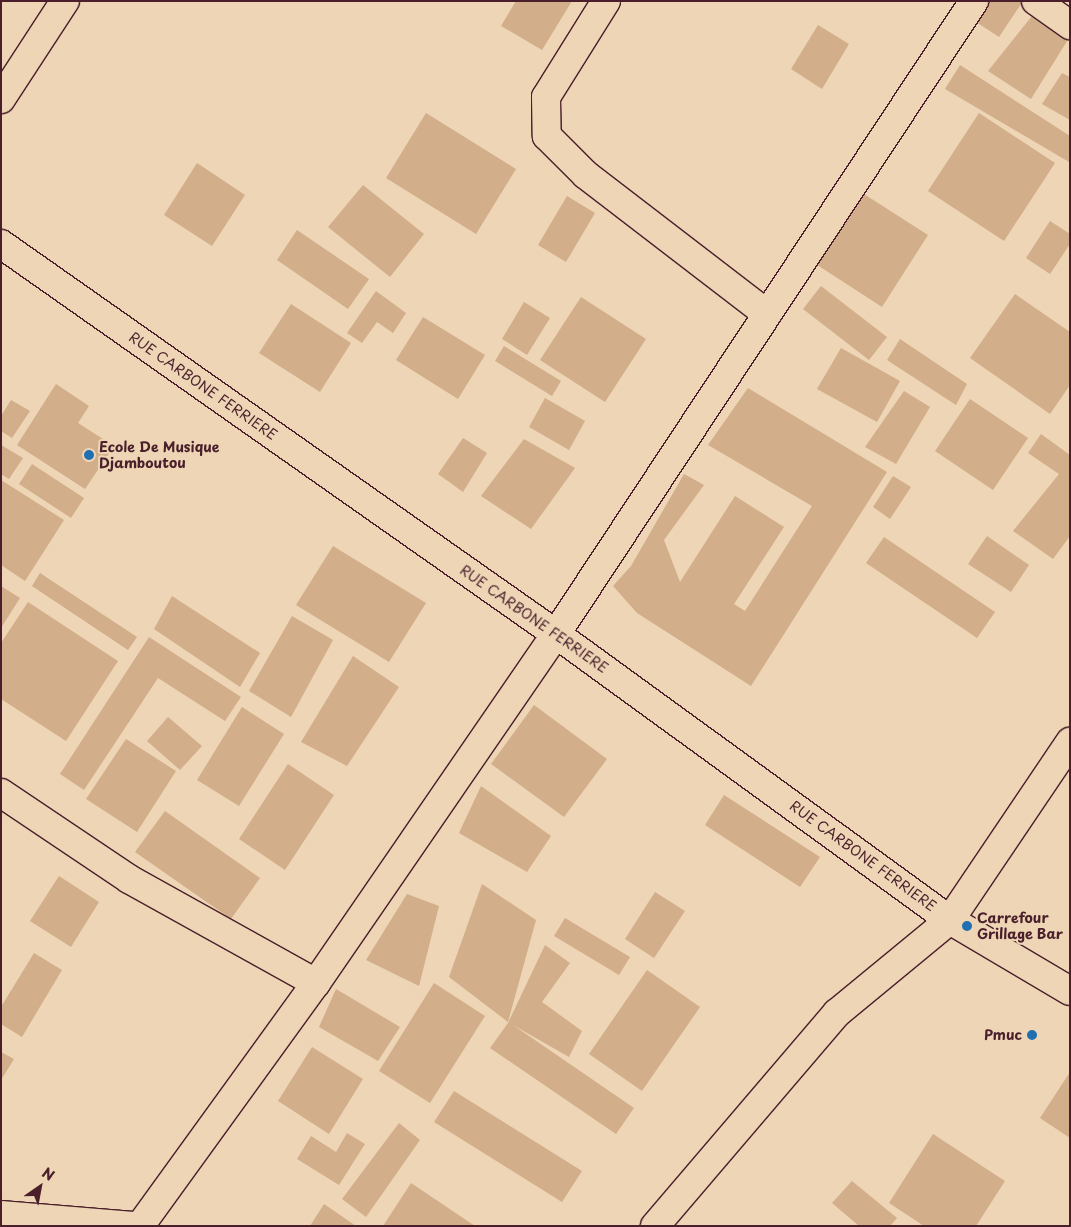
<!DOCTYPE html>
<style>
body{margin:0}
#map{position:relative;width:1071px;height:1227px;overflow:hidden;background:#edd5b5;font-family:"Playpen Sans",sans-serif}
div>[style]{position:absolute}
.building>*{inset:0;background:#d2ae8a}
.roads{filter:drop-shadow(1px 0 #4a1f2b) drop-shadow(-1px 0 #4a1f2b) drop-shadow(0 1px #4a1f2b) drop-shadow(0 -1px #4a1f2b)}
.street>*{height:28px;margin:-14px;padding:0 14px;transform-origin:14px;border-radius:14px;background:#edd5b5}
.dots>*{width:14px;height:14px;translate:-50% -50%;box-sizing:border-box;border:2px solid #edd5b5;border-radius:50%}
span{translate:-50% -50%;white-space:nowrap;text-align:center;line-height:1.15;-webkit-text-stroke:4px #edd5b5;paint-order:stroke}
.street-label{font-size:14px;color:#4a1f2b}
.poi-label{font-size:14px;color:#4a1f2b;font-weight:700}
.left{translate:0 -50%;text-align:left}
.right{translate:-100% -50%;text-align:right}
.frame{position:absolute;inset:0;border:2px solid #4a1f2b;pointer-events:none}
.north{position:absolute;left:15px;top:1162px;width:50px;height:50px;-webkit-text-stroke:4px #edd5b5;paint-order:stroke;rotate:33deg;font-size:14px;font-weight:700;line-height:20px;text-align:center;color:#4a1f2b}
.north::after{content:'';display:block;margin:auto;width:18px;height:22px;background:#4a1f2b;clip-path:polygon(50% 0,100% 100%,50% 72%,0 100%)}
</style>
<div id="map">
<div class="building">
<i style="clip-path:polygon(516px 1px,572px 1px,542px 50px,501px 26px)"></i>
<i style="clip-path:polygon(985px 1px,1023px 1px,999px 37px,973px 20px)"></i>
<i style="clip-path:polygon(1032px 16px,1069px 38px,1031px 99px,988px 71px)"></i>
<i style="clip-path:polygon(818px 25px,849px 44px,822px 89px,791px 69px)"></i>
<i style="clip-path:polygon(960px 65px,1070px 136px,1069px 162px,945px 89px)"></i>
<i style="clip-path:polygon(1062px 73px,1070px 77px,1070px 120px,1042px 104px)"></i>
<i style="clip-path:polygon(426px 113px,516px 169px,476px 234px,386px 178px)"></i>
<i style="clip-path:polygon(979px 113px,1055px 163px,1004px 241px,928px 191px)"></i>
<i style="clip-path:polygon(197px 163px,245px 195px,212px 246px,164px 215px)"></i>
<i style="clip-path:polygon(363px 185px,424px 234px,390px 277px,328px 227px)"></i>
<i style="clip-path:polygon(853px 187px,928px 235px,882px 307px,808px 259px)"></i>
<i style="clip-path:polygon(567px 196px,595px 213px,566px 262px,538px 245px)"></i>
<i style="clip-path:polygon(1050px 221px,1070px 234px,1070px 244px,1050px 274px,1026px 258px)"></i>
<i style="clip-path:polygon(297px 230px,369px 279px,348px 309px,277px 260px)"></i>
<i style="clip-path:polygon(821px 286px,887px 337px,869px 360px,803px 309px)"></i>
<i style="clip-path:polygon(376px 291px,406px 313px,393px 333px,377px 322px,362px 343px,347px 333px)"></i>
<i style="clip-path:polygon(1015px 294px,1070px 332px,1070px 385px,1050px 414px,970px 358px)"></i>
<i style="clip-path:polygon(581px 297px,646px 339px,605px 402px,540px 360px)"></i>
<i style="clip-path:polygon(524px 302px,550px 318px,527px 355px,502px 339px)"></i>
<i style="clip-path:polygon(291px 304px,351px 343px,320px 392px,259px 353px)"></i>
<i style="clip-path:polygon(423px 317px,485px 355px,458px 399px,396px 360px)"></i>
<i style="clip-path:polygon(900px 339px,967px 384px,956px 405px,887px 360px)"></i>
<i style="clip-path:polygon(504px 346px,561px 381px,552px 396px,495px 361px)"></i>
<i style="clip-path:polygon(841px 348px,900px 381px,877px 422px,817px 389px)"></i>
<i style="clip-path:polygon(56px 384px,89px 406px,78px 423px,114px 446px,85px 489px,17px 445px)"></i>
<i style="clip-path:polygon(748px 388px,887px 472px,751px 686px,637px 613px,613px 586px,631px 566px,684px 474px,704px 485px,664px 540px,680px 582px,735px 496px,784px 527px,734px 604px,745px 611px,812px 506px,708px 445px)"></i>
<i style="clip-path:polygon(904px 391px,930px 407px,896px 464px,865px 447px)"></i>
<i style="clip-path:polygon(545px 398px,585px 421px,569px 450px,529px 427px)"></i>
<i style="clip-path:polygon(970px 399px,1028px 438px,993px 490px,935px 451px)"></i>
<i style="clip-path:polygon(11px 400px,30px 411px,12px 438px,1px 431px,1px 416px)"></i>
<i style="clip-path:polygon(1041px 434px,1070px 455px,1070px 536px,1053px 559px,1013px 531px,1059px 474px,1028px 453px)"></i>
<i style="clip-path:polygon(463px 438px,487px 453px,463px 492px,438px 474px)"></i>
<i style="clip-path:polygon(524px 439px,575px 468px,531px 529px,481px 496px)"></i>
<i style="clip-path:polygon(1px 445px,23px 458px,9px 479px,1px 474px)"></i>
<i style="clip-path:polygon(32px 464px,84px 498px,71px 518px,19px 484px)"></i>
<i style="clip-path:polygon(893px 476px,911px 487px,890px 519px,873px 507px)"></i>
<i style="clip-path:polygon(1px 480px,64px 520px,25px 581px,1px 565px)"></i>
<i style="clip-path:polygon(987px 536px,1029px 565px,1011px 592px,968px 564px)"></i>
<i style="clip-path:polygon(884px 537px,995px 612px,977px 638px,866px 563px)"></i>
<i style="clip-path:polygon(333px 546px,426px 603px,389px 662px,296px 605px)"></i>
<i style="clip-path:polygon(40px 573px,137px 637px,128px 650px,32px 586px)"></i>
<i style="clip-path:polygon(1px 586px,20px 598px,1px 628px)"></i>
<i style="clip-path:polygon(172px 596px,260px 653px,240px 687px,154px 629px)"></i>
<i style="clip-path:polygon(28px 602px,118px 661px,66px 741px,1px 699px,1px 643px)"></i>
<i style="clip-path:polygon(292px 616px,333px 640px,291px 717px,249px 691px)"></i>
<i style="clip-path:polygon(149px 637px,241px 697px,225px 721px,158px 678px,84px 790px,60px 774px)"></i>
<i style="clip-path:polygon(353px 656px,399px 687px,347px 766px,301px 742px)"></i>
<i style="clip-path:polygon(534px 705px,607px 759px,564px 817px,491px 764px)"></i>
<i style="clip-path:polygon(242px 707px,284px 734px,239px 806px,197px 780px)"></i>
<i style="clip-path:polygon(168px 717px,202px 746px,180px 770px,147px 741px)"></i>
<i style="clip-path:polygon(126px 739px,176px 771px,137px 832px,86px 799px)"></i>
<i style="clip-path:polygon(288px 764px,334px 795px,285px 870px,239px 839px)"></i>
<i style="clip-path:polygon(481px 786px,551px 836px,527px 872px,459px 833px)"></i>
<i style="clip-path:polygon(724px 795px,820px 857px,800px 887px,705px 825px)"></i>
<i style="clip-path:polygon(165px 811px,260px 878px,231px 919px,135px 852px)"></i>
<i style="clip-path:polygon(59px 876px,99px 902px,71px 947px,30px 921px)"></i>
<i style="clip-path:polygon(482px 884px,536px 920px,508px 1022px,449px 977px)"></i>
<i style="clip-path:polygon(655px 892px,685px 911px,654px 958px,625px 939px)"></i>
<i style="clip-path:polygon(407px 894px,439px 906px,419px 986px,366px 960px)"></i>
<i style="clip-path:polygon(565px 918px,630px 957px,619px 975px,554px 936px)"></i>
<i style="clip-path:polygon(545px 945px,570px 963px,542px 1002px,582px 1031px,569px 1057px,513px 1025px,634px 1108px,616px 1134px,490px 1048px,508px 1023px)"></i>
<i style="clip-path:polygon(34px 953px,62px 970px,22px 1037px,1px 1024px,1px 1007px)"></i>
<i style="clip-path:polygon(647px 970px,700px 1007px,642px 1091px,589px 1054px)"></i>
<i style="clip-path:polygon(434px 983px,485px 1016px,430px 1103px,379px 1071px)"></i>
<i style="clip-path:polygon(336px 989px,400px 1027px,378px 1061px,319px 1027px)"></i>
<i style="clip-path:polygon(312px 1047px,363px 1079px,329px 1134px,278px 1101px)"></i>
<i style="clip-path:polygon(1px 1052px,14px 1059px,1px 1080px)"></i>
<i style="clip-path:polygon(1070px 1072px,1070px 1138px,1040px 1118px)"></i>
<i style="clip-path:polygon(454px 1091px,582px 1171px,562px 1202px,434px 1122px)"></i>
<i style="clip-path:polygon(399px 1123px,420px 1140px,366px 1217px,342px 1199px)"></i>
<i style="clip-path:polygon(347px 1133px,365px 1144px,339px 1185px,297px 1159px,311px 1136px,336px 1152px)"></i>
<i style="clip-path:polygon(933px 1134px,1005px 1181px,976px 1226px,924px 1226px,889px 1203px)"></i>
<i style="clip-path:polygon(852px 1181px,897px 1218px,890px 1226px,859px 1226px,832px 1203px)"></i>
<i style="clip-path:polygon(411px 1183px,475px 1226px,383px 1226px)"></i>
<i style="clip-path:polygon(324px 1204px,356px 1226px,310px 1226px)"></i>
</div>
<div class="roads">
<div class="street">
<i style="left:606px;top:1px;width:113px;rotate:122deg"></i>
<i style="left:546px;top:97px;width:39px;rotate:89deg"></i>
<i style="left:547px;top:136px;width:55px;rotate:45deg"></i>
<i style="left:586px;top:175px;width:228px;rotate:37.5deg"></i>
<i style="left:1036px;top:1px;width:42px;rotate:35.2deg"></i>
<i style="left:1px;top:99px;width:117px;rotate:-56.9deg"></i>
<i style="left:1px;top:244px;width:678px;rotate:35.1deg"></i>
<i style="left:556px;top:634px;width:487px;rotate:36deg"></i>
<i style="left:950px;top:920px;width:139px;rotate:30.6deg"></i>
<i style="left:1px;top:793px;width:154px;rotate:33.9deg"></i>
<i style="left:129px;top:879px;width:214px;rotate:29.1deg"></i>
<i style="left:1px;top:1215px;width:134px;rotate:4.7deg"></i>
<i style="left:140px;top:1226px;width:300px;rotate:-54.1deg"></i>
<i style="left:316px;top:983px;width:424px;rotate:-55.5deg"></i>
<i style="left:556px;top:634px;width:759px;rotate:-56.56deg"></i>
<i style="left:655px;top:1226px;width:280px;rotate:-49.5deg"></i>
<i style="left:837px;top:1013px;width:146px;rotate:-39.5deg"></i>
<i style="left:950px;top:920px;width:215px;rotate:-56deg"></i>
</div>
</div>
<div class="dots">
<i style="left:89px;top:455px;background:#1f6fb2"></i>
<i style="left:967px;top:926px;background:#1f6fb2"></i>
<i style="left:1032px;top:1035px;background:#1f6fb2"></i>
</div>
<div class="street-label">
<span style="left:203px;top:386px;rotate:35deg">RUE CARBONE FERRIERE</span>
<span style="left:534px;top:619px;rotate:35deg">RUE CARBONE FERRIERE</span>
<span style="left:863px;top:856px;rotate:36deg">RUE CARBONE FERRIERE</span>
</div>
<div class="poi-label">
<span class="left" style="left:99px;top:455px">Ecole De Musique<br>Djamboutou</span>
<span class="left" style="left:977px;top:926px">Carrefour<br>Grillage Bar</span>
<span class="right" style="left:1022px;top:1035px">Pmuc</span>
</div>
<div class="frame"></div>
<div class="north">N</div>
</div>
